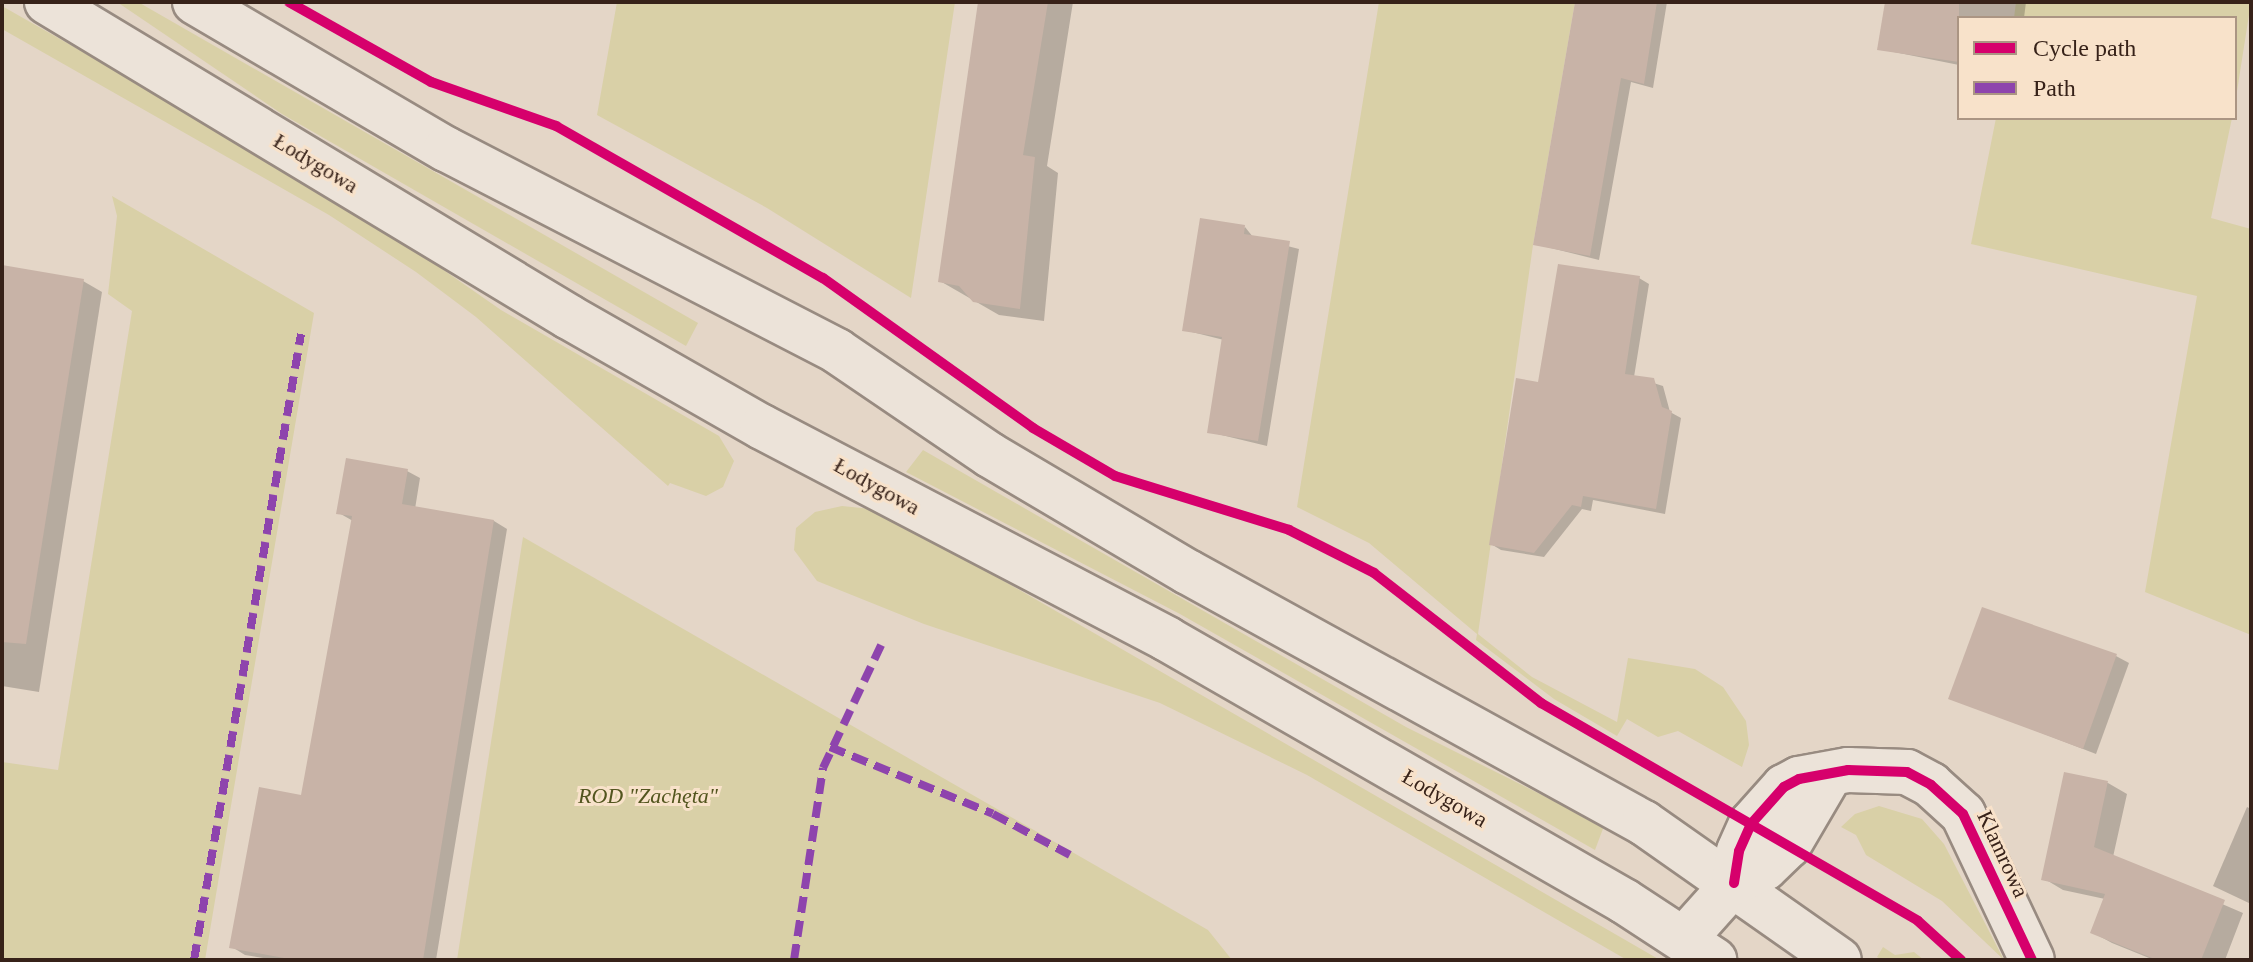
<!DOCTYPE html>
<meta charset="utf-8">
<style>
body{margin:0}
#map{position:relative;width:2253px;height:962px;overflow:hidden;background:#e4d6c7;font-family:"Times New Roman",serif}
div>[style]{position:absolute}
.green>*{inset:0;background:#d9d0a7}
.shadow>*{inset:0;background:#0003}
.building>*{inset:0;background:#c8b3a7}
.roads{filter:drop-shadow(2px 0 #988b81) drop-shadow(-2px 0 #988b81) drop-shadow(0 2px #988b81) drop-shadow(0 -2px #988b81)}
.secondary>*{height:44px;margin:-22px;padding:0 22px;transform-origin:22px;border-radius:22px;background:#ece3d9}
.quiet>*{height:8px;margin-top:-4px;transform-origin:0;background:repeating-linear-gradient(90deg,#8e44ad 0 16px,transparent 0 24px)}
.cycleway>*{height:10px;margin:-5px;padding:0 5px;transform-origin:5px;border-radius:5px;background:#d6006c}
span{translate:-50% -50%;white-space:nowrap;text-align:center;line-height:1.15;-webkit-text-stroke:6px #f8e2ca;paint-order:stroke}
.street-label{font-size:22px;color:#372219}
.park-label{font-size:22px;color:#52551e;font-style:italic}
.frame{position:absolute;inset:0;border:4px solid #372219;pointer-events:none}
.legend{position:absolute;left:1957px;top:16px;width:280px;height:104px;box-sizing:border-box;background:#f8e2ca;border:2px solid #ab9583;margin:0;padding:10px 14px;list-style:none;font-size:24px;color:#372219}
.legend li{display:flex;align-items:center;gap:16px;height:40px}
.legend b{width:40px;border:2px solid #ab9583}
</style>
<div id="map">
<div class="green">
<i style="clip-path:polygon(117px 2px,138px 2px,698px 323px,686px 346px,282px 114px)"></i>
<i style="clip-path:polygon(617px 2px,955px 2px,911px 298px,767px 208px,597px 115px)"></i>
<i style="clip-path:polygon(1379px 2px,1575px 2px,1533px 245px,1478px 634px,1532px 677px,1617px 722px,1628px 658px,1695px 669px,1723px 687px,1746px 721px,1749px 745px,1742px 767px,1678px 731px,1658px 737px,1627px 719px,1617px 736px,1554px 699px,1476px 640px,1477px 634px,1369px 543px,1297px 507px)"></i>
<i style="clip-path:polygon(2016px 2px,2251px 2px,2235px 104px,2235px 18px,2014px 18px)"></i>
<i style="clip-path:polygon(2px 6px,343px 200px,501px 310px,719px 436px,734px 461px,723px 487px,706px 496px,670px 483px,668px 486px,476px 317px,416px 272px,329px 215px,2px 29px)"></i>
<i style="clip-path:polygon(1996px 118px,2232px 118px,2211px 218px,2251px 229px,2251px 635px,2145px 592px,2197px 296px,1971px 244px)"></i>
<i style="clip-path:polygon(112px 196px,314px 313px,205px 960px,2px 960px,2px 762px,58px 770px,132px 311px,108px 294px,117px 216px)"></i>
<i style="clip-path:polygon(923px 450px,1406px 727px,1604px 826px,1595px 850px,1180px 614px,906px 472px)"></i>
<i style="clip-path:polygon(842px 506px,881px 510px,1660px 960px,1627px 960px,1307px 775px,1160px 703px,924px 624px,817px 581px,794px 550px,796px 528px,815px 512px)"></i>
<i style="clip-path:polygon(523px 537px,1208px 930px,1232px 960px,457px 960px)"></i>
<i style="clip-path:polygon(1879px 806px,1922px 819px,1944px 844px,2004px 960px,1942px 901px,1866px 855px,1856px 835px,1841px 827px,1855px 814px)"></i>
<i style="clip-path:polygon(1883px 947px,1895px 955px,1914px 952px,1924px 960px,1882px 960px,1877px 957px)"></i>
</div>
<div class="shadow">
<i style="clip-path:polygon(982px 2px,1073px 2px,1047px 166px,1058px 173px,1044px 321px,999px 315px,940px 281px)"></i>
<i style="clip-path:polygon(1576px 2px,1667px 2px,1653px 88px,1631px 82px,1599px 260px,1535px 244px)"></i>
<i style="clip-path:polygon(1887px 2px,2026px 2px,2024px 18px,1959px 18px,1959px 65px,1879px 49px)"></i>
<i style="clip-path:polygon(1245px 227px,1253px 237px,1299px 249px,1267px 446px,1209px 432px,1224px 340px,1184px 330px)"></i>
<i style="clip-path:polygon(2px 267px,83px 281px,102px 292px,39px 692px,2px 686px)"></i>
<i style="clip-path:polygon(1639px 278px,1649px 284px,1634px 377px,1663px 386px,1670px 412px,1681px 418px,1665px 514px,1593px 500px,1591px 511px,1582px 509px,1544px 557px,1501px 550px,1491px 544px,1540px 384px)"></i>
<i style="clip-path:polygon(407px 471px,420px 478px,415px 509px,494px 521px,507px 529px,436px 960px,275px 960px,245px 955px,232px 947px,302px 798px,353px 521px,339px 513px)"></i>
<i style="clip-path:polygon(2116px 656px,2129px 663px,2096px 754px,1951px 698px)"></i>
<i style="clip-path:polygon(2066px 774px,2108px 783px,2127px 794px,2113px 857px,2243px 913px,2225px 960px,2154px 960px,2112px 943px,2092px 932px,2105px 899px,2063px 890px,2043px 878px)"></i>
<i style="clip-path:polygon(2247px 807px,2251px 809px,2251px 904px,2213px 886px)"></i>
</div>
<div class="building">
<i style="clip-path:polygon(978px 2px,1048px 2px,1023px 155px,1035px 157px,1020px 309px,973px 302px,959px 286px,938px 282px)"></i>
<i style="clip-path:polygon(1575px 2px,1657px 2px,1644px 84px,1621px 78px,1590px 256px,1533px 245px)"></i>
<i style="clip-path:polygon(1885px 2px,1959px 2px,1959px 62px,1877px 50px)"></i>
<i style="clip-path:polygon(1200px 218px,1245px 225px,1244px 234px,1290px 241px,1258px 441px,1207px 433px,1222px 337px,1182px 331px)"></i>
<i style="clip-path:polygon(1558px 264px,1640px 276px,1625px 374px,1654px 378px,1662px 407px,1672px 411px,1656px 509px,1583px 496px,1581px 507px,1572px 505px,1534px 553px,1489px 545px,1516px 378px,1538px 382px)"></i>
<i style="clip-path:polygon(2px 265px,84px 279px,26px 644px,2px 642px)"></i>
<i style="clip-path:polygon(346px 458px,408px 469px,402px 504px,494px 520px,423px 960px,295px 960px,229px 948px,259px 787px,301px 795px,352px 516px,336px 514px)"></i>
<i style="clip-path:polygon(1982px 607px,2117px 654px,2083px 749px,1948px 699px)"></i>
<i style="clip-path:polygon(2064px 772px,2108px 781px,2094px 847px,2225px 900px,2201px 960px,2157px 960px,2090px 933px,2105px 894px,2041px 880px)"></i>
</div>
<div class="roads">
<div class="secondary">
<i style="left:47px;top:2px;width:610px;rotate:31.11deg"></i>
<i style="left:569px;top:317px;width:222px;rotate:29.7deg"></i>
<i style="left:762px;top:427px;width:457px;rotate:27.6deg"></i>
<i style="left:1167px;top:639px;width:527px;rotate:29.83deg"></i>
<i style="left:1624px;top:901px;width:108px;rotate:33.2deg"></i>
<i style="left:195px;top:2px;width:291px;rotate:30.4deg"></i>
<i style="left:446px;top:149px;width:440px;rotate:27.3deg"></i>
<i style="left:837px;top:351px;width:185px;rotate:34.2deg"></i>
<i style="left:990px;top:455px;width:230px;rotate:30.6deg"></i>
<i style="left:1188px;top:572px;width:521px;rotate:28.83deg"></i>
<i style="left:1644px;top:823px;width:238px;rotate:35.1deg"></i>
<i style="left:1734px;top:883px;width:32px;rotate:-81deg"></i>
<i style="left:1739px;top:851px;width:30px;rotate:-66deg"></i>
<i style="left:1751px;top:824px;width:50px;rotate:-48.3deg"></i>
<i style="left:1784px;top:787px;width:17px;rotate:-28deg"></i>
<i style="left:1799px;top:779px;width:50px;rotate:-10.4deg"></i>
<i style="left:1848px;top:770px;width:59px;rotate:1.9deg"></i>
<i style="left:1907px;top:772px;width:27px;rotate:28deg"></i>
<i style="left:1931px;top:785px;width:43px;rotate:42.2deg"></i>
<i style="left:1963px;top:814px;width:161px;rotate:64.7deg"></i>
<i style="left:1684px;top:939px;width:75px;rotate:-48.2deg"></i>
<i style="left:1734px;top:883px;width:34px;rotate:-26deg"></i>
<i style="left:1765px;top:868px;width:32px;rotate:-44deg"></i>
<i style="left:1788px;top:846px;width:81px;rotate:-59.6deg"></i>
</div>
</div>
<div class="quiet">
<i style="left:830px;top:747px;width:176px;rotate:22.3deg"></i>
<i style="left:993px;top:814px;width:87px;rotate:28deg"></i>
<i style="left:194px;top:960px;width:635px;rotate:-80.3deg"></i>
<i style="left:794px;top:960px;width:194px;rotate:-81.4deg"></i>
<i style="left:823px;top:768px;width:138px;rotate:-64.7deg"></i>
</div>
<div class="cycleway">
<i style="left:289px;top:2px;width:163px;rotate:29.4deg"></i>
<i style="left:431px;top:82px;width:133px;rotate:19.4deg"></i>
<i style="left:556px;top:126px;width:307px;rotate:29.7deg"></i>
<i style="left:823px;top:278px;width:258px;rotate:35.5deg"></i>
<i style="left:1033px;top:428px;width:95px;rotate:30.3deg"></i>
<i style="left:1115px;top:476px;width:182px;rotate:17.2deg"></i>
<i style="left:1289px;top:530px;width:95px;rotate:26.8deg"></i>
<i style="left:1374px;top:573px;width:212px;rotate:37.9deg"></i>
<i style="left:1541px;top:703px;width:435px;rotate:30deg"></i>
<i style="left:1918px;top:921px;width:58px;rotate:42.2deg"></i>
<i style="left:1734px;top:883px;width:32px;rotate:-81deg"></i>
<i style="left:1739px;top:851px;width:30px;rotate:-66deg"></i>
<i style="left:1751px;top:824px;width:50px;rotate:-48.3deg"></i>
<i style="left:1784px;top:787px;width:17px;rotate:-28deg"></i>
<i style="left:1799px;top:779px;width:50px;rotate:-10.4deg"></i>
<i style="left:1848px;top:770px;width:59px;rotate:1.9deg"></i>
<i style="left:1907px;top:772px;width:27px;rotate:28deg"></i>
<i style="left:1931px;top:785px;width:43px;rotate:42.2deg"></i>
<i style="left:1963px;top:814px;width:161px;rotate:64.7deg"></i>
</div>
<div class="street-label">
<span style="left:316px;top:163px;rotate:31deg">Łodygowa</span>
<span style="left:877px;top:486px;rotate:29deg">Łodygowa</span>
<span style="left:1445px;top:798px;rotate:30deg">Łodygowa</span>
<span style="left:2003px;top:854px;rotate:65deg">Klamrowa</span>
</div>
<div class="park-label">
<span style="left:648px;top:796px">ROD "Zachęta"</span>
</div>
<div class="frame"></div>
<ul class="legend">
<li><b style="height:10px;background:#d6006c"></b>Cycle path</li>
<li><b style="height:10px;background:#8e44ad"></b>Path</li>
</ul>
</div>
